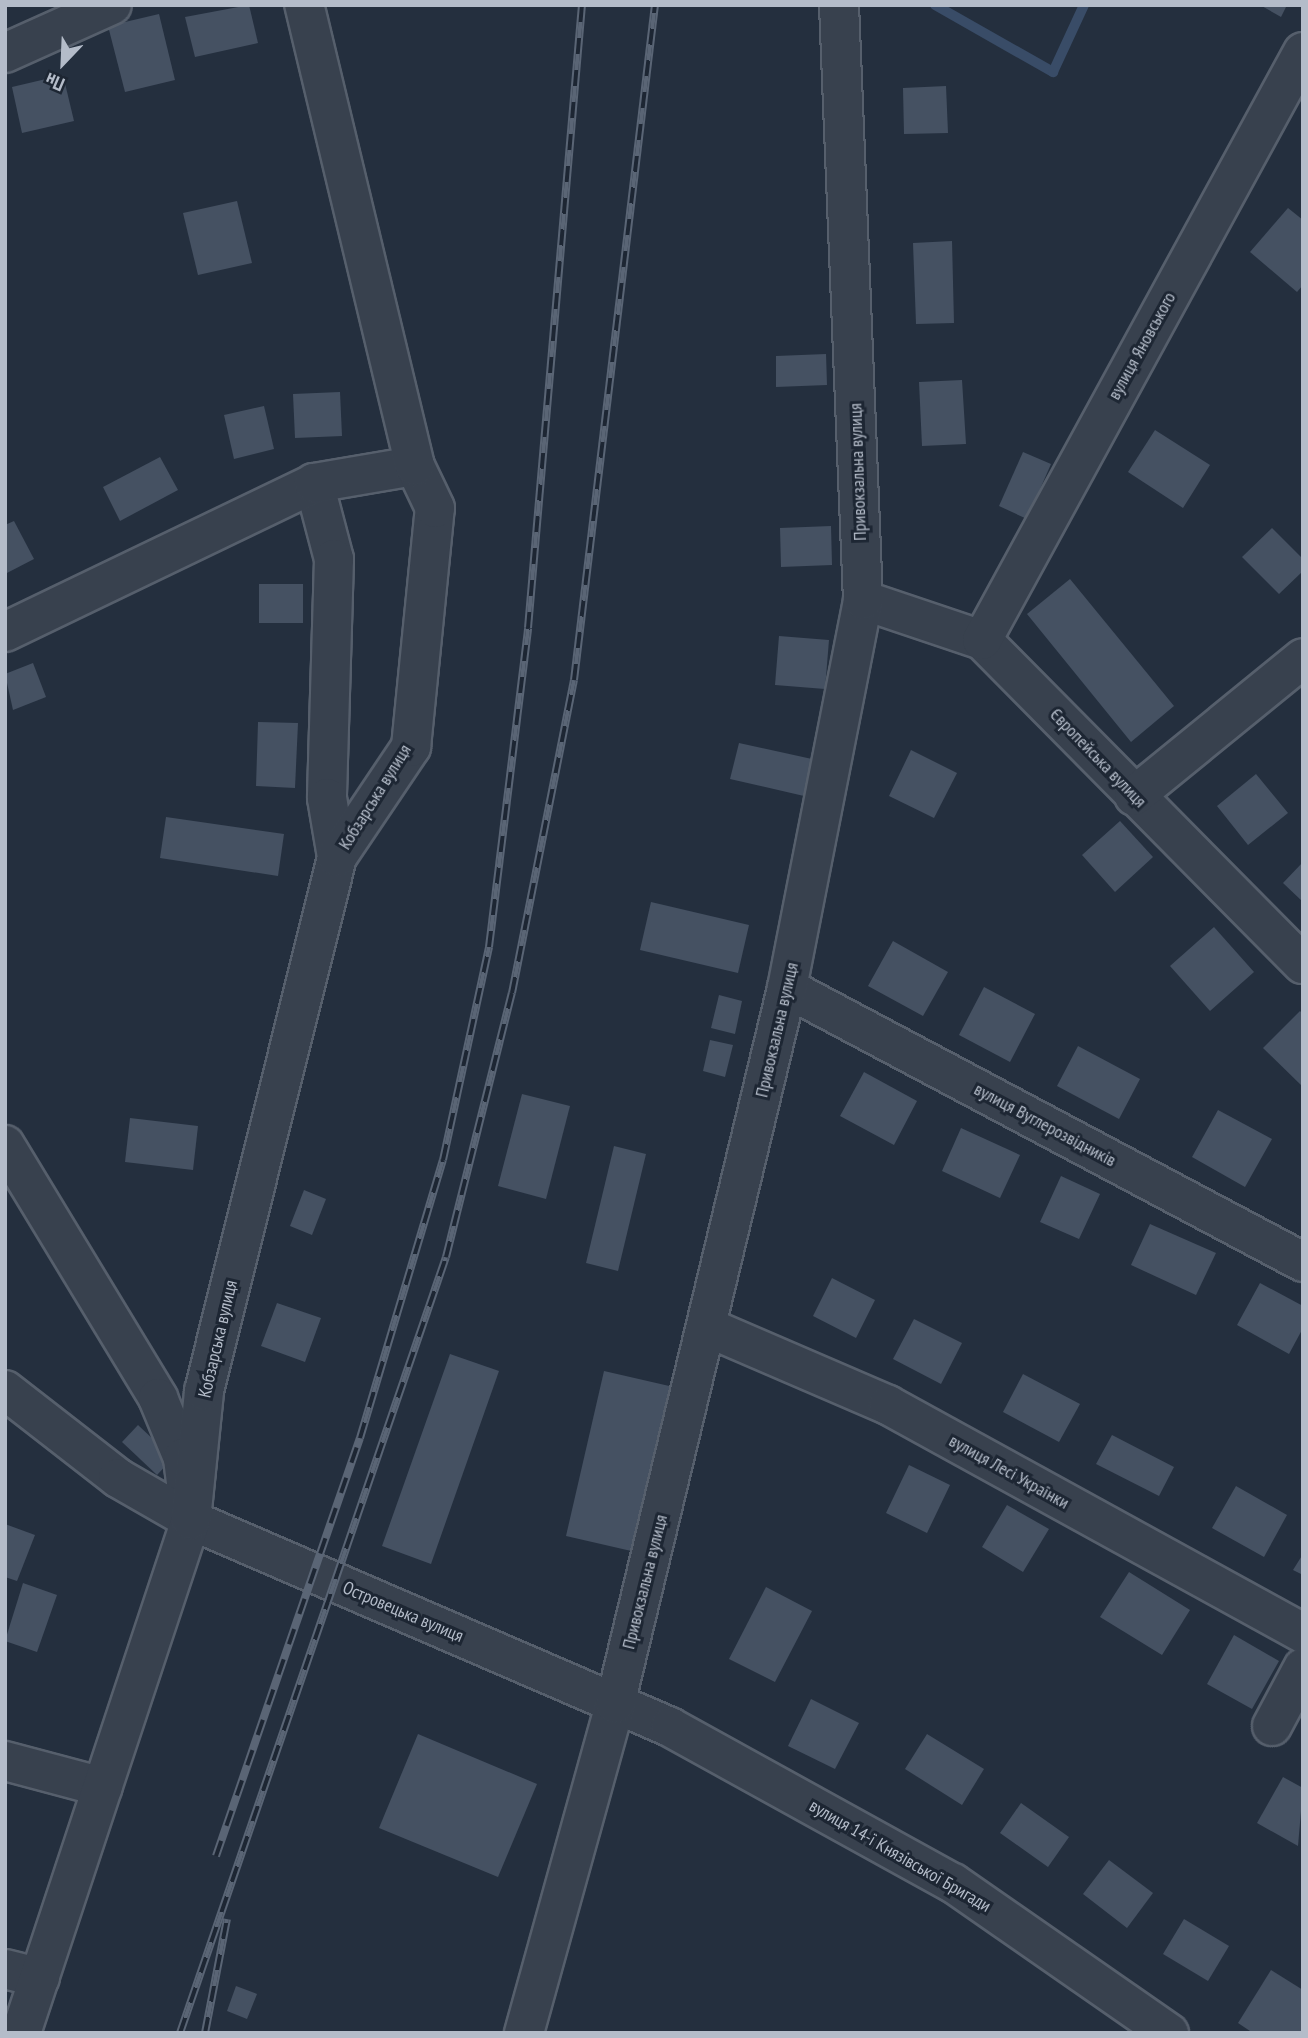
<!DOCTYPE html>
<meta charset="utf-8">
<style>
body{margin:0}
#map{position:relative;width:1308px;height:2038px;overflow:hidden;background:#242f3e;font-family:"PT Sans Narrow",sans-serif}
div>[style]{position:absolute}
.stream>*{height:10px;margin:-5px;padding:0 5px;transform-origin:5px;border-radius:5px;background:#394c67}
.building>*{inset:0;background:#455162}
.roads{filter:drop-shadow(2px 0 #565f6c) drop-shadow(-2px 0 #565f6c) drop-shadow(0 2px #565f6c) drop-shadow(0 -2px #565f6c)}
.minor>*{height:38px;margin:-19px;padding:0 19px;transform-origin:19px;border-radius:19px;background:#38414e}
.rail>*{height:8px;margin-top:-4px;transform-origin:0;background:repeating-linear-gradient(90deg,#1d2633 0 16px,#5a6575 0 32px);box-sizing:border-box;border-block:2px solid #5a6575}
span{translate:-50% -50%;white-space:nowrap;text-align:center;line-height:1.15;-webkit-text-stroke:6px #1d2633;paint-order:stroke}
.street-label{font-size:18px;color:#b4bcc9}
.frame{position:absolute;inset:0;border:7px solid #b4bcc9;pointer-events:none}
.north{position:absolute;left:28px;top:28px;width:70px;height:70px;-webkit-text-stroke:5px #1d2633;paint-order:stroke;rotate:203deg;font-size:19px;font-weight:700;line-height:28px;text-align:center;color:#b4bcc9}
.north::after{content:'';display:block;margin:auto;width:24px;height:32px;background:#b4bcc9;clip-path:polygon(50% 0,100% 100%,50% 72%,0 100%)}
</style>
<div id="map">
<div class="stream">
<i style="left:935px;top:5px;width:136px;rotate:29.6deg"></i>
<i style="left:1053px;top:72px;width:74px;rotate:-65.2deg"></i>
</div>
<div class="building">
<i style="clip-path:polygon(249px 5px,258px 43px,195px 57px,185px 17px)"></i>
<i style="clip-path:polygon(1260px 5px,1287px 5px,1281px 17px)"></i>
<i style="clip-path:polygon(159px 14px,175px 80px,125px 92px,108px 26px)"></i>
<i style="clip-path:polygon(63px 75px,74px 121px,22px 133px,12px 87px)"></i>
<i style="clip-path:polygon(946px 86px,948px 133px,904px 134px,903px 88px)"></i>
<i style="clip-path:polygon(237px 201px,252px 263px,198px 275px,183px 213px)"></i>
<i style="clip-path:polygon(1288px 208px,1303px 220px,1303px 285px,1297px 292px,1250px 252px)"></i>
<i style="clip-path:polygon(952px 241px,954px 323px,916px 324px,913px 243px)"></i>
<i style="clip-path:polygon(826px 354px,827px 385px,776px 387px,776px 356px)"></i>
<i style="clip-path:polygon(962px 380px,966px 444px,922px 446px,919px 382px)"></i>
<i style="clip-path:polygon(340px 392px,342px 436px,295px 438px,293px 394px)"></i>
<i style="clip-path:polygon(264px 406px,274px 449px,234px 459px,224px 415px)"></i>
<i style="clip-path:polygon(1155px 430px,1210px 465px,1183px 508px,1128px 472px)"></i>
<i style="clip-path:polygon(1023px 452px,1051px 464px,1027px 519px,999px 506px)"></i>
<i style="clip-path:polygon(160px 457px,178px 490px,120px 521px,103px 487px)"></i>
<i style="clip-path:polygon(14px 521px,34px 559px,5px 574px,5px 525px)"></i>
<i style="clip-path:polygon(831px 526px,832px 565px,781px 567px,780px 528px)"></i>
<i style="clip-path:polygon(1272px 528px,1303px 559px,1303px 571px,1279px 594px,1242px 557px)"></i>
<i style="clip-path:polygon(1070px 579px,1174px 706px,1131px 742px,1027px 614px)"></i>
<i style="clip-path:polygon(259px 584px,303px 584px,303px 623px,259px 623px)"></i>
<i style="clip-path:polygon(779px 636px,829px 640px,825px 689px,775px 685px)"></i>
<i style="clip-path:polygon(33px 663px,46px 697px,13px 710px,5px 674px)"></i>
<i style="clip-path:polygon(258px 722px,298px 723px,295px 788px,256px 786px)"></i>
<i style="clip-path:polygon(739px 743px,812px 759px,804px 796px,730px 779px)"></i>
<i style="clip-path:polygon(911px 750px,957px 773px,934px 818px,889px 796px)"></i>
<i style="clip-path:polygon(1256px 774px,1288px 813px,1248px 845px,1217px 806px)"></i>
<i style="clip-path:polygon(166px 817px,284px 834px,278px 876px,160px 858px)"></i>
<i style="clip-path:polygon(1120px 821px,1153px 857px,1115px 892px,1082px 855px)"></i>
<i style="clip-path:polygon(1303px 862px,1303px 902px,1283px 883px)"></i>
<i style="clip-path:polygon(651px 902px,749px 925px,738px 973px,640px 950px)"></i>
<i style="clip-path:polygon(1214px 927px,1254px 972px,1210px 1011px,1170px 966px)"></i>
<i style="clip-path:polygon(893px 941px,948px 972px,923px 1016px,868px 986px)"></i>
<i style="clip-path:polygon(984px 987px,1035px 1014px,1010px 1062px,959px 1035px)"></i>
<i style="clip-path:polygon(719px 995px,742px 1001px,735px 1034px,711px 1028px)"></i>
<i style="clip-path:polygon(1300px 1011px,1303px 1014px,1303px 1087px,1263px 1048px)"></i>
<i style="clip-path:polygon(710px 1040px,733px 1045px,725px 1077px,703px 1071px)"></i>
<i style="clip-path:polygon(1078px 1046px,1140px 1079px,1119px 1119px,1057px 1086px)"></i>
<i style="clip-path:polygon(864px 1072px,917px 1101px,894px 1145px,840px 1116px)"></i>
<i style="clip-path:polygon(522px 1094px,570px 1106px,546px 1199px,498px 1186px)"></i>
<i style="clip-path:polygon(1218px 1110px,1272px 1139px,1245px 1187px,1192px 1157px)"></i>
<i style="clip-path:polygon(130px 1118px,198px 1126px,193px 1170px,125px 1162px)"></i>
<i style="clip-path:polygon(961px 1128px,1020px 1155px,1000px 1198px,942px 1171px)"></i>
<i style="clip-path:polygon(614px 1146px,646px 1154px,618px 1271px,586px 1263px)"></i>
<i style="clip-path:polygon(1061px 1176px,1100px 1194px,1079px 1239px,1040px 1222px)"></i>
<i style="clip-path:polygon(304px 1190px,326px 1199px,312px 1235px,290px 1226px)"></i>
<i style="clip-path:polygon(1150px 1224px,1216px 1253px,1196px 1295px,1131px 1265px)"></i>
<i style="clip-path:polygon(832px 1278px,875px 1300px,856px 1338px,813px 1316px)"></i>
<i style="clip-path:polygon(1260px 1283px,1303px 1306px,1303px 1328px,1289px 1354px,1237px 1325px)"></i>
<i style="clip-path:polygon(277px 1303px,321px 1318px,305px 1362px,261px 1346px)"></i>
<i style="clip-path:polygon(914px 1319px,962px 1343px,941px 1384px,893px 1359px)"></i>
<i style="clip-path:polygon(450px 1354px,499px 1371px,431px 1564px,382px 1546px)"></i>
<i style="clip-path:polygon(604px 1371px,678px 1388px,640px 1553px,566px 1536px)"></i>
<i style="clip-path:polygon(1023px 1374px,1080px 1404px,1059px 1442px,1003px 1412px)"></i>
<i style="clip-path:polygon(138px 1425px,173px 1458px,157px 1475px,122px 1442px)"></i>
<i style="clip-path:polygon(1112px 1435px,1174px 1467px,1159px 1496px,1096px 1464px)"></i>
<i style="clip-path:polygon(909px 1465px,950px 1485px,927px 1533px,886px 1513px)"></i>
<i style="clip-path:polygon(1236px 1486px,1287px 1515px,1264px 1557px,1212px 1528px)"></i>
<i style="clip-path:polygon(1007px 1505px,1049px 1529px,1023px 1572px,982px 1547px)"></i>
<i style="clip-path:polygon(5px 1524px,35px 1535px,17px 1581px,5px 1577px)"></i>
<i style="clip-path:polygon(1303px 1554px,1303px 1575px,1293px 1570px)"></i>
<i style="clip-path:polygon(1129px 1572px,1190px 1610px,1162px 1655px,1100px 1617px)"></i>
<i style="clip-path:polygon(23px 1583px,57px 1595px,37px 1652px,5px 1641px)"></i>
<i style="clip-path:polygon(766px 1587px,812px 1611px,775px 1682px,729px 1659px)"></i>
<i style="clip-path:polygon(1234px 1635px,1279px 1661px,1252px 1709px,1207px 1684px)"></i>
<i style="clip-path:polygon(811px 1699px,859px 1723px,835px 1769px,788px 1746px)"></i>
<i style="clip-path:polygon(418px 1734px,537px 1784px,498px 1877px,379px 1828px)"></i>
<i style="clip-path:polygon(927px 1734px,984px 1769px,962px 1805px,905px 1769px)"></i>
<i style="clip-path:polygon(1283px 1777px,1303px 1788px,1298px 1846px,1257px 1823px)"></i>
<i style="clip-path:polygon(1021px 1803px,1069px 1837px,1048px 1867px,1000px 1833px)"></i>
<i style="clip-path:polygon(1109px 1860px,1153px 1893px,1127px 1928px,1083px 1894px)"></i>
<i style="clip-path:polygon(1184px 1919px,1229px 1946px,1208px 1981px,1163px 1954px)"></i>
<i style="clip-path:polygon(1271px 1970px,1303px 1990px,1303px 2033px,1253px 2033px,1238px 2023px)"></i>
<i style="clip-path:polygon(236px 1986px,257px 1994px,247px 2019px,227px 2011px)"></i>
</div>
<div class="roads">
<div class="minor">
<i style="left:5px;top:53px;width:117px;rotate:-24.2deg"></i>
<i style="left:314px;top:483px;width:79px;rotate:75.3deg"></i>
<i style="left:334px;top:559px;width:239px;rotate:91.7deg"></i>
<i style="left:327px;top:798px;width:60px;rotate:80.4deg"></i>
<i style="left:863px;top:600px;width:126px;rotate:18.6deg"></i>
<i style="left:982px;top:640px;width:456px;rotate:45.3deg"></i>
<i style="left:5px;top:632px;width:343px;rotate:-25.7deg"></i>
<i style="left:314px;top:483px;width:102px;rotate:-9.6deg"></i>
<i style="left:982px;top:640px;width:670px;rotate:-61.37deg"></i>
<i style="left:1134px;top:796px;width:218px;rotate:-39.2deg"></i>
<i style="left:787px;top:988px;width:584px;rotate:27.97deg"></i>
<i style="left:5px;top:1145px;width:296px;rotate:58.8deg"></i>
<i style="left:158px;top:1398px;width:65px;rotate:67.4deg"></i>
<i style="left:183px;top:1458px;width:25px;rotate:83deg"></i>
<i style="left:707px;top:1327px;width:197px;rotate:23.3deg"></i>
<i style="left:888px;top:1405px;width:474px;rotate:28.8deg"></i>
<i style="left:5px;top:1390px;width:143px;rotate:37.9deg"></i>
<i style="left:118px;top:1478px;width:84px;rotate:29.9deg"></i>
<i style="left:191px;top:1520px;width:522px;rotate:23.37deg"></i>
<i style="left:670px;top:1727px;width:323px;rotate:28.9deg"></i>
<i style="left:953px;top:1883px;width:263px;rotate:34.8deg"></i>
<i style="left:1272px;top:1726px;width:66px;rotate:-61.9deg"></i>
<i style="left:5px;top:1761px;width:101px;rotate:14.9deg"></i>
<i style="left:5px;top:1969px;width:36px;rotate:14deg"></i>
<i style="left:21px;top:2033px;width:540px;rotate:-71.67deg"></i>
<i style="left:191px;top:1520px;width:130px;rotate:-84.2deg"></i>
<i style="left:204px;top:1391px;width:550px;rotate:-76.01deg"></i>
<i style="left:337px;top:857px;width:133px;rotate:-56.1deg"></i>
<i style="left:411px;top:747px;width:240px;rotate:-84.3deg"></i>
<i style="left:435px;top:508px;width:47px;rotate:-115.5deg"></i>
<i style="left:415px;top:466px;width:474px;rotate:-103.5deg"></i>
<i style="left:524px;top:2033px;width:341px;rotate:-74.5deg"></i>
<i style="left:615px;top:1704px;width:736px;rotate:-76.49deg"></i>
<i style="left:787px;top:988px;width:395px;rotate:-78.9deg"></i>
<i style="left:863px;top:600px;width:595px;rotate:-92.31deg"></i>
</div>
</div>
<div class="rail">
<i style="left:216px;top:1856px;width:442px;rotate:-71deg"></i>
<i style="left:360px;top:1438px;width:290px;rotate:-73.4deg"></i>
<i style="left:443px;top:1160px;width:218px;rotate:-77.8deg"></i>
<i style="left:489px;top:947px;width:321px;rotate:-83deg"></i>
<i style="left:528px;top:628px;width:625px;rotate:-85.05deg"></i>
<i style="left:180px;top:2033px;width:820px;rotate:-71.08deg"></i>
<i style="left:446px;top:1257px;width:272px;rotate:-76deg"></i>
<i style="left:512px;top:993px;width:319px;rotate:-78.8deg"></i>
<i style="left:574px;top:680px;width:680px;rotate:-83.16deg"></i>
<i style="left:205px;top:2033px;width:116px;rotate:-79.1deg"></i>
</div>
<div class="street-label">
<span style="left:1142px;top:346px;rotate:-61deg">вулиця Яновського</span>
<span style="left:858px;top:472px;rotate:-92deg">Привокзальна вулиця</span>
<span style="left:1098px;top:758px;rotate:46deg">Європейська вулиця</span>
<span style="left:375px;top:797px;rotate:-58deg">Кобзарська вулиця</span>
<span style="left:777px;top:1030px;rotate:-77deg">Привокзальна вулиця</span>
<span style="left:1045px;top:1125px;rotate:28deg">вулиця Вуглерозвідників</span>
<span style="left:218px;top:1339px;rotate:-77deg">Кобзарська вулиця</span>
<span style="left:1009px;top:1472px;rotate:29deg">вулиця Лесі Українки</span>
<span style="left:645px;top:1582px;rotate:-76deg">Привокзальна вулиця</span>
<span style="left:403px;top:1612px;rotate:23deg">Островецька вулиця</span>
<span style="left:900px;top:1856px;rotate:30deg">вулиця 14-ї Князівської Бригади</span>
</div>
<div class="frame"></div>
<div class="north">Пн</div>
</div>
